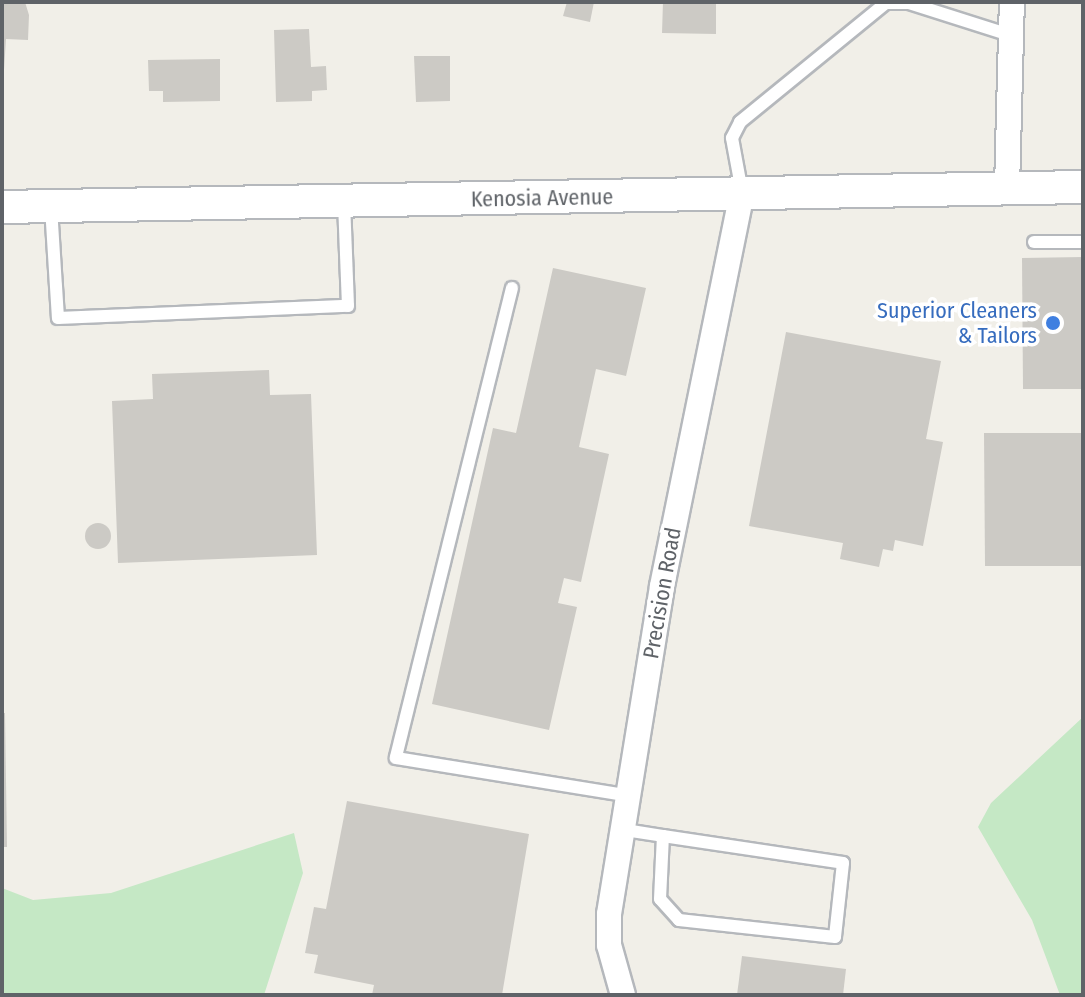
<!DOCTYPE html>
<style>
body{margin:0}
#map{position:relative;width:1085px;height:997px;overflow:hidden;background:#f1efe8;font-family:"Fira Sans Condensed",sans-serif}
div>[style]{position:absolute}
.green>*{inset:0;background:#c5e8c5}
.building>*{inset:0;background:#cccac5}
.round{border-radius:50%}
.roads{filter:drop-shadow(2px 0 #b5b8bc) drop-shadow(-2px 0 #b5b8bc) drop-shadow(0 2px #b5b8bc) drop-shadow(0 -2px #b5b8bc)}
.lane>*{height:12px;margin:-6px;padding:0 6px;transform-origin:6px;border-radius:6px;background:#fff}
.street>*{height:24px;margin:-12px;padding:0 12px;transform-origin:12px;border-radius:12px;background:#fff}
.secondary>*{height:32px;margin:-16px;padding:0 16px;transform-origin:16px;border-radius:16px;background:#fff}
.dots>*{width:22px;height:22px;translate:-50% -50%;box-sizing:border-box;border:4px solid #fff;border-radius:50%}
span{translate:-50% -50%;white-space:nowrap;text-align:center;line-height:1.15;-webkit-text-stroke:7px #fff;paint-order:stroke}
.street-label{font-size:22px;color:#5f6368}
.shop-label{font-size:22px;color:#366cbe}
.right{translate:-100% -50%;text-align:right}
.frame{position:absolute;inset:0;border:4px solid #5f6368;pointer-events:none}
</style>
<div id="map">
<div class="green">
<i style="clip-path:polygon(1083px 717px,1083px 995px,1060px 995px,1032px 920px,978px 827px,991px 803px)"></i>
<i style="clip-path:polygon(294px 833px,303px 873px,264px 995px,2px 995px,2px 888px,33px 900px,111px 893px)"></i>
</div>
<div class="building">
<i style="clip-path:polygon(2px 2px,25px 2px,29px 15px,28px 40px,6px 39px,4px 70px)"></i>
<i style="clip-path:polygon(567px 2px,594px 2px,590px 22px,563px 16px)"></i>
<i style="clip-path:polygon(663px 2px,716px 2px,716px 34px,662px 33px)"></i>
<i style="clip-path:polygon(309px 29px,311px 67px,326px 66px,327px 90px,312px 91px,312px 101px,276px 102px,274px 30px)"></i>
<i style="clip-path:polygon(414px 56px,450px 56px,450px 101px,416px 102px)"></i>
<i style="clip-path:polygon(220px 59px,220px 101px,163px 102px,163px 91px,149px 91px,148px 60px)"></i>
<i style="clip-path:polygon(1083px 257px,1083px 389px,1023px 389px,1022px 258px)"></i>
<i style="clip-path:polygon(553px 268px,646px 288px,626px 376px,596px 369px,579px 447px,609px 454px,581px 582px,564px 578px,558px 603px,577px 607px,549px 730px,432px 704px,493px 428px,516px 433px)"></i>
<i style="clip-path:polygon(786px 332px,941px 361px,926px 439px,943px 442px,923px 546px,895px 540px,893px 551px,883px 549px,879px 567px,840px 559px,843px 543px,749px 526px)"></i>
<i style="clip-path:polygon(269px 370px,270px 395px,311px 394px,317px 555px,118px 563px,112px 401px,153px 399px,152px 374px)"></i>
<i style="clip-path:polygon(984px 433px,1081px 433px,1082px 566px,985px 566px)"></i>
<i class="round" style="left:85px;top:523px;width:26px;height:26px"></i>
<i style="clip-path:polygon(2px 713px,5px 713px,7px 847px,2px 847px)"></i>
<i style="clip-path:polygon(347px 801px,529px 834px,502px 995px,372px 995px,374px 985px,314px 973px,318px 955px,305px 953px,314px 907px,326px 909px)"></i>
<i style="clip-path:polygon(742px 956px,846px 969px,843px 995px,737px 995px)"></i>
</div>
<div class="roads">
<div class="lane">
<i style="left:742px;top:192px;width:55px;rotate:-100.5deg"></i>
<i style="left:732px;top:138px;width:18px;rotate:-63deg"></i>
<i style="left:740px;top:122px;width:188px;rotate:-39.2deg"></i>
<i style="left:886px;top:3px;width:23px"></i>
<i style="left:909px;top:3px;width:109px;rotate:17.6deg"></i>
<i style="left:51px;top:207px;width:111px;rotate:86.4deg"></i>
<i style="left:58px;top:318px;width:290px;rotate:-2.4deg"></i>
<i style="left:348px;top:306px;width:103px;rotate:-92.2deg"></i>
<i style="left:1034px;top:242px;width:49px"></i>
<i style="left:512px;top:288px;width:484px;rotate:103.9deg"></i>
<i style="left:396px;top:758px;width:238px;rotate:9.2deg"></i>
<i style="left:625px;top:830px;width:38px;rotate:9deg"></i>
<i style="left:663px;top:836px;width:182px;rotate:8.5deg"></i>
<i style="left:843px;top:863px;width:74px;rotate:96.2deg"></i>
<i style="left:835px;top:937px;width:157px;rotate:-173.8deg"></i>
<i style="left:679px;top:920px;width:28px;rotate:-132deg"></i>
<i style="left:660px;top:899px;width:63px;rotate:-87.3deg"></i>
</div>
<div class="street">
<i style="left:1007px;top:188px;width:186px;rotate:-88.5deg"></i>
<i style="left:623px;top:995px;width:52px;rotate:-105.6deg"></i>
<i style="left:609px;top:945px;width:31px;rotate:-90deg"></i>
<i style="left:609px;top:914px;width:332px;rotate:-80.8deg"></i>
<i style="left:662px;top:586px;width:401px;rotate:-78.5deg"></i>
</div>
<div class="secondary">
<i style="left:2px;top:207px;width:1081px;rotate:-1.06deg"></i>
</div>
</div>
<div class="dots">
<i style="left:1053px;top:323px;background:#3f7fe0"></i>
</div>
<div class="street-label">
<span style="left:542px;top:198px;rotate:-1deg">Kenosia Avenue</span>
<span style="left:662px;top:593px;rotate:-80deg">Precision Road</span>
</div>
<div class="shop-label">
<span class="right" style="left:1037px;top:323px">Superior Cleaners<br>&amp; Tailors</span>
</div>
<div class="frame"></div>
</div>
